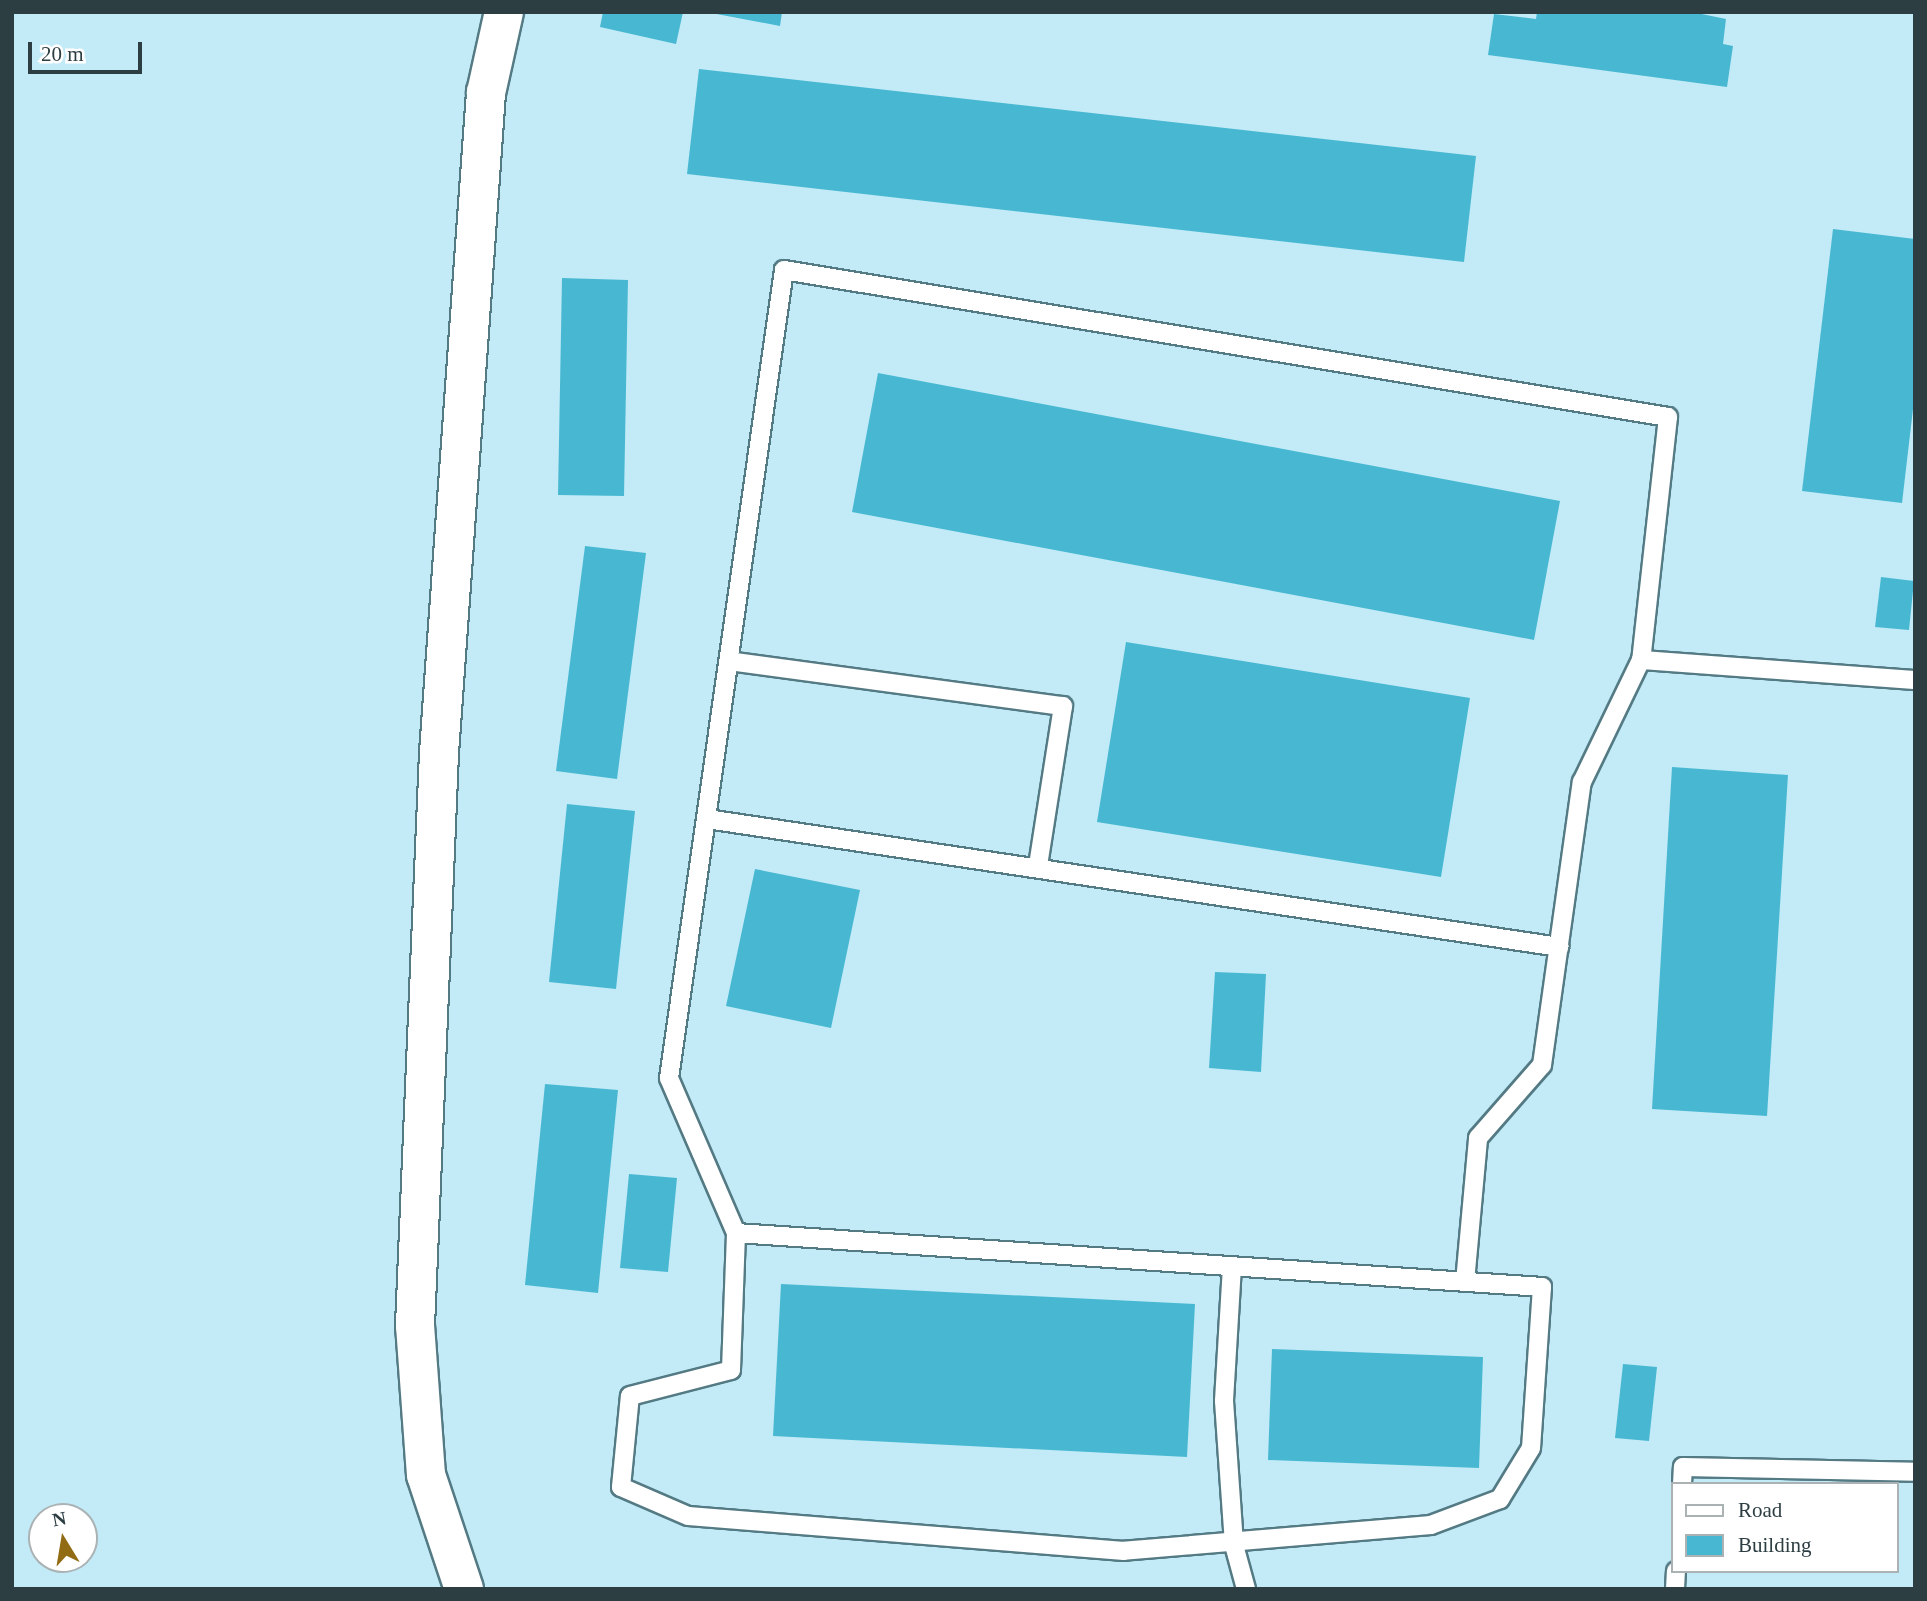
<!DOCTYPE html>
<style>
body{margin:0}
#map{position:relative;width:1927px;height:1601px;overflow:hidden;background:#c2ebf7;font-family:"Times New Roman",serif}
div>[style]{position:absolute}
.building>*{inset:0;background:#48b8d2}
.roads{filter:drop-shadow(2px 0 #547a84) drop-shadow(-2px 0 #547a84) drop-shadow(0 2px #547a84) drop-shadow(0 -2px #547a84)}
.lane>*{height:18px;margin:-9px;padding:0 9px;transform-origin:9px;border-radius:9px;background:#fff}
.secondary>*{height:38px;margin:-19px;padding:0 19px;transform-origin:19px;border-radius:19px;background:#fff}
span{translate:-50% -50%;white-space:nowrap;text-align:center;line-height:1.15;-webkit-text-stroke:5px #fff;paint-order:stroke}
.frame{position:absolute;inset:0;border:14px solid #2d3e43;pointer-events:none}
.legend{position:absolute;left:1671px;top:1482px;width:228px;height:91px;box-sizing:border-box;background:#fff;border:2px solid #abb2b4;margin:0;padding:9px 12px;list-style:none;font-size:21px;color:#2d3e43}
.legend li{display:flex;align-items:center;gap:14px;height:35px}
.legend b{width:35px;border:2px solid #abb2b4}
.north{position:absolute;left:28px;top:1503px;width:70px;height:70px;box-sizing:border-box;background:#fff;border:2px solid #abb2b4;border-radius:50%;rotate:349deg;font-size:19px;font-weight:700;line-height:28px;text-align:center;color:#2d3e43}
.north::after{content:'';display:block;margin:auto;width:24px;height:32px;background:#926c14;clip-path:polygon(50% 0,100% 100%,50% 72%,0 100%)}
.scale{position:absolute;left:28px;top:42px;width:114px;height:32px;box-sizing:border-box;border:4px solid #2d3e43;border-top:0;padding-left:9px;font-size:21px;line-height:24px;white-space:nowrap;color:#2d3e43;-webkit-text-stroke:5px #fff;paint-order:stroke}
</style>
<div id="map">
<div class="building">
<i style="clip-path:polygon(603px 12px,683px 12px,676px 44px,600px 27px)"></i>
<i style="clip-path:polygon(706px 12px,782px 12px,780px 26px)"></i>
<i style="clip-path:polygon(1537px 12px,1692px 12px,1726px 19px,1723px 44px,1733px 46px,1727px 87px,1488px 55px,1494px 14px,1536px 19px)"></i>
<i style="clip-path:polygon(699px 69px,1476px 156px,1464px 262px,687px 174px)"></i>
<i style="clip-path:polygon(1833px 229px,1915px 239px,1915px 392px,1902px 503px,1802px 491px)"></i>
<i style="clip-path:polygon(562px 278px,628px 280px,624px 496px,558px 495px)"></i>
<i style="clip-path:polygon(878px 373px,1560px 501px,1534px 640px,852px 512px)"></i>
<i style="clip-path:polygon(585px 546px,646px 553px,617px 779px,556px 771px)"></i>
<i style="clip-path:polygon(1881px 577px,1914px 581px,1909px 630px,1875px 627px)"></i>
<i style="clip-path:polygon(1126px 642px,1470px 698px,1441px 877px,1097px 822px)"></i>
<i style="clip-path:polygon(1672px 767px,1788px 775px,1767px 1116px,1652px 1109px)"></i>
<i style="clip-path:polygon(567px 804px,635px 811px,616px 989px,549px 982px)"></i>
<i style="clip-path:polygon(755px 869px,860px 890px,831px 1028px,726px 1006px)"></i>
<i style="clip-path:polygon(1215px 972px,1266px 974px,1261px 1072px,1209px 1068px)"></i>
<i style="clip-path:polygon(545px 1084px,618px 1090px,598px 1293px,525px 1285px)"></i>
<i style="clip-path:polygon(629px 1174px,677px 1178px,668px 1272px,620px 1268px)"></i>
<i style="clip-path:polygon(781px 1284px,1195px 1304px,1187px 1457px,773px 1436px)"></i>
<i style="clip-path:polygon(1272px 1349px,1483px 1357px,1479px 1468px,1268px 1460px)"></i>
<i style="clip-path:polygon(1623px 1364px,1657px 1367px,1649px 1441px,1615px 1438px)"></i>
</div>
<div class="roads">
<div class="lane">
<i style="left:729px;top:661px;width:337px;rotate:7.7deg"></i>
<i style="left:1063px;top:706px;width:162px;rotate:98.9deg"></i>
<i style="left:707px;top:819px;width:862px;rotate:8.54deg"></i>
<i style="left:736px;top:1233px;width:808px;rotate:3.83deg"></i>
<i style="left:1542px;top:1287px;width:161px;rotate:93.9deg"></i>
<i style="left:1531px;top:1448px;width:60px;rotate:121.3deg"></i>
<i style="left:1500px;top:1499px;width:74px;rotate:159.4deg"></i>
<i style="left:1431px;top:1525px;width:308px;rotate:175.2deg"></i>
<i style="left:1124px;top:1551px;width:437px;rotate:-175.4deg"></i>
<i style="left:688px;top:1516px;width:73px;rotate:-156.6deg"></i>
<i style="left:621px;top:1487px;width:91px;rotate:-84.4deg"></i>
<i style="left:630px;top:1396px;width:104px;rotate:-14.4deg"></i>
<i style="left:731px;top:1370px;width:137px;rotate:-87.9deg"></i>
<i style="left:736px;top:1233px;width:169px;rotate:-113.4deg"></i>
<i style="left:669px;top:1078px;width:816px;rotate:-81.9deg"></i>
<i style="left:784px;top:270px;width:896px;rotate:9.44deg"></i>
<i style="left:1668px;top:417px;width:244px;rotate:96.3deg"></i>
<i style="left:1641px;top:660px;width:275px;rotate:4.2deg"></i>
<i style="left:1232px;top:1266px;width:135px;rotate:93.4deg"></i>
<i style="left:1224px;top:1401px;width:144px;rotate:86deg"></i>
<i style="left:1234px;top:1545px;width:46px;rotate:74.7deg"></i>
<i style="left:1465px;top:1282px;width:145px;rotate:-84.8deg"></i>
<i style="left:1478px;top:1138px;width:97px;rotate:-48.8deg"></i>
<i style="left:1542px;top:1065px;width:286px;rotate:-82deg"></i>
<i style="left:1582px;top:782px;width:136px;rotate:-64.2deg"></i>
<i style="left:1682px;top:1484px;width:17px;rotate:-87deg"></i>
<i style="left:1683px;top:1467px;width:232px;rotate:1.2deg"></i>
<i style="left:1675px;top:1589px;width:18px;rotate:-87deg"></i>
</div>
<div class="secondary">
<i style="left:464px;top:1589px;width:120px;rotate:-108.4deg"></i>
<i style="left:426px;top:1475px;width:149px;rotate:-94.2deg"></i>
<i style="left:415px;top:1326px;width:574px;rotate:-87.6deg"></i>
<i style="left:439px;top:753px;width:662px;rotate:-85.93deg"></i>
<i style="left:486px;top:93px;width:83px;rotate:-77.5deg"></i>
</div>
</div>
<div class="frame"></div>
<ul class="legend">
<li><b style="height:9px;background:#fff"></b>Road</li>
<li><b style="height:19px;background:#48b8d2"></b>Building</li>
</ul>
<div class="north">N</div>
<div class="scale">20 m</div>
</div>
